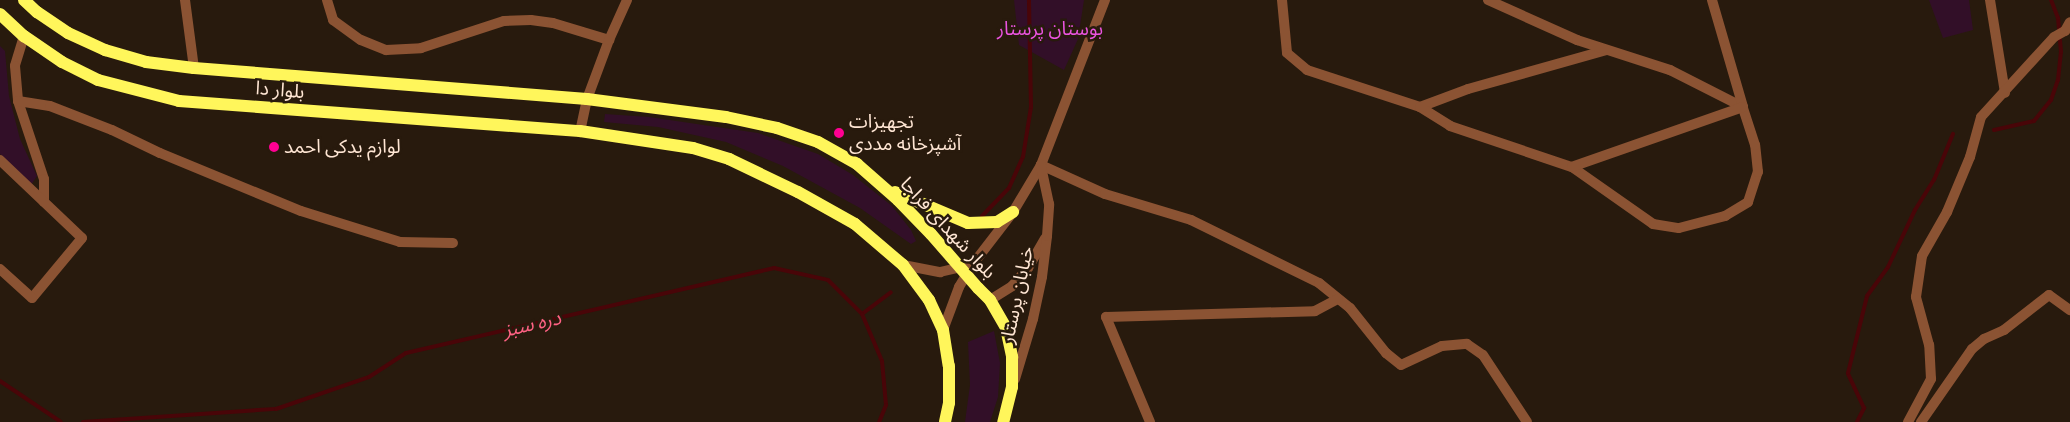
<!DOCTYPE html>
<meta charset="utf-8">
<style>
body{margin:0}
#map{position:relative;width:2070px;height:422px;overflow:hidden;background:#281a0d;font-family:Cabin,"Noto Sans Arabic",sans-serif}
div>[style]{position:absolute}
.green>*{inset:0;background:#320f28}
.stream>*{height:4px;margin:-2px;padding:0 2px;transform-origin:2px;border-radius:2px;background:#490508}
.minor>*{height:10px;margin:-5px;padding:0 5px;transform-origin:5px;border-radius:5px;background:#8b5333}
.primary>*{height:12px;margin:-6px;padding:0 6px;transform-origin:6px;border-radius:6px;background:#fff65b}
.primary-bridge>*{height:12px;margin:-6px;padding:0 6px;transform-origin:6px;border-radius:6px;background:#fff65b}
.dots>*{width:14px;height:14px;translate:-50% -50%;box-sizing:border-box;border:2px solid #281a0d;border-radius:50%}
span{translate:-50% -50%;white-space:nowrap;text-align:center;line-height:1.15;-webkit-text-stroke:5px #281a0d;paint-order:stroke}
.park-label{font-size:19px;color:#eb54e0}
.street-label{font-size:19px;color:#ffe6d4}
.poi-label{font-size:19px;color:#ffe6d4}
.left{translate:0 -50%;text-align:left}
.water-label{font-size:20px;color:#ff6284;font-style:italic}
</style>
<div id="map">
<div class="green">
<i style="clip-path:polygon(1014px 0,1084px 0,1078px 39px,1064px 70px,1019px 45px)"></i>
<i style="clip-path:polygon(1929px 0,1969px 0,1973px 30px,1943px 38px)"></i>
<i style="clip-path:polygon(0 46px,5px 51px,9px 96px,20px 139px,37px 176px,31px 185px,0 154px)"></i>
<i style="clip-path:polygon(605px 114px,649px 117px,758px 133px,818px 154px,853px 175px,892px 206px,911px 230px,916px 241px,911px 244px,860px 208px,783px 166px,726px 142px,658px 127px,604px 122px)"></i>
<i style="clip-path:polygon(994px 331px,1000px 363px,998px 397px,990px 422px,965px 422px,970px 385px,968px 342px)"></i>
</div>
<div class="stream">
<i style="left:1994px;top:130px;width:41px;rotate:-12.7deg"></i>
<i style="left:2034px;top:121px;width:27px;rotate:-51deg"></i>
<i style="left:2051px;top:100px;width:21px;rotate:-71deg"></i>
<i style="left:2058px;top:80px;width:28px;rotate:-84deg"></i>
<i style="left:2061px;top:52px;width:34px;rotate:-95deg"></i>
<i style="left:2058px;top:18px;width:19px;rotate:-111deg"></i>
<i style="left:982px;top:216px;width:39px;rotate:-46deg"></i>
<i style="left:1009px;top:188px;width:34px;rotate:-66deg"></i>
<i style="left:1023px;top:157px;width:51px;rotate:-80.9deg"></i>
<i style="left:1031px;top:107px;width:107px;rotate:-91.1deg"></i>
<i style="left:862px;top:314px;width:36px;rotate:-37deg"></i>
<i style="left:0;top:381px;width:73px;rotate:33.9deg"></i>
<i style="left:83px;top:422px;width:193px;rotate:-3.9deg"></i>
<i style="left:276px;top:409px;width:98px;rotate:-19deg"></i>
<i style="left:369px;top:377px;width:44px;rotate:-33deg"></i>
<i style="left:406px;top:353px;width:378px;rotate:-13deg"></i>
<i style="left:774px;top:268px;width:55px;rotate:12.5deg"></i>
<i style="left:828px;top:280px;width:48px;rotate:45deg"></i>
<i style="left:862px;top:314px;width:51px;rotate:66.9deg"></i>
<i style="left:882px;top:361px;width:44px;rotate:84.8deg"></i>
<i style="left:886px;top:405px;width:18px;rotate:112deg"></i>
<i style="left:1857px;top:422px;width:16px;rotate:-63deg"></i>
<i style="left:1864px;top:408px;width:38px;rotate:-115deg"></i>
<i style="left:1848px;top:373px;width:79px;rotate:-76.1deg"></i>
<i style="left:1867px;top:296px;width:36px;rotate:-54deg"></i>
<i style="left:1888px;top:267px;width:63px;rotate:-64.7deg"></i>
<i style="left:1915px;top:210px;width:36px;rotate:-58deg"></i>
<i style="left:1934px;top:180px;width:50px;rotate:-67.6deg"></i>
</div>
<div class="minor">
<i style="left:185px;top:0;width:69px;rotate:82.5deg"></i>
<i style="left:327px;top:0;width:21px;rotate:73deg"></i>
<i style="left:333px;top:20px;width:34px;rotate:36deg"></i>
<i style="left:361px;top:40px;width:27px;rotate:22deg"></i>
<i style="left:386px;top:50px;width:35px;rotate:-3deg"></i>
<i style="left:421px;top:48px;width:87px;rotate:-18deg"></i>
<i style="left:504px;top:21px;width:27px;rotate:-2deg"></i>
<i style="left:531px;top:20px;width:22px;rotate:8deg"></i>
<i style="left:553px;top:23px;width:59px;rotate:16.9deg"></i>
<i style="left:609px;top:40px;width:63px;rotate:110.4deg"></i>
<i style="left:587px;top:99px;width:33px;rotate:102deg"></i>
<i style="left:1282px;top:0;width:53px;rotate:84.6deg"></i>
<i style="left:1287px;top:53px;width:26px;rotate:40deg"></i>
<i style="left:1307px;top:70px;width:119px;rotate:18.1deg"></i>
<i style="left:1420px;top:107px;width:51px;rotate:-20.6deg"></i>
<i style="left:1468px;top:89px;width:144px;rotate:-15.7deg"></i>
<i style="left:1488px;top:0;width:98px;rotate:24.2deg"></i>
<i style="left:1577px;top:40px;width:98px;rotate:17.9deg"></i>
<i style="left:1670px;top:70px;width:82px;rotate:26.9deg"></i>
<i style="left:1712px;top:0;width:111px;rotate:73.8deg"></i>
<i style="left:1990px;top:0;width:94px;rotate:80.8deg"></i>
<i style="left:24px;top:36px;width:31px;rotate:107deg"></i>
<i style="left:15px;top:66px;width:35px;rotate:85deg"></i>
<i style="left:18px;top:101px;width:82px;rotate:71.6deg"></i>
<i style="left:44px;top:179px;width:23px;rotate:90deg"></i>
<i style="left:609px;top:40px;width:44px;rotate:-65.8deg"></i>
<i style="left:18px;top:101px;width:32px;rotate:9deg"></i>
<i style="left:50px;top:106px;width:66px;rotate:21.2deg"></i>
<i style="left:112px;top:130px;width:53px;rotate:25.6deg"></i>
<i style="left:160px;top:153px;width:152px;rotate:22.4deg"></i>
<i style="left:301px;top:211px;width:104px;rotate:17.4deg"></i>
<i style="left:400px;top:242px;width:53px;rotate:1.1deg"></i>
<i style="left:1420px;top:107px;width:36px;rotate:32deg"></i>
<i style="left:1450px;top:126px;width:129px;rotate:18.6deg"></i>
<i style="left:1572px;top:167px;width:99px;rotate:35.1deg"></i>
<i style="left:1653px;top:224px;width:26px;rotate:9deg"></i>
<i style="left:1679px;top:228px;width:48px;rotate:-14.6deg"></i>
<i style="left:1725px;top:216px;width:27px;rotate:-31deg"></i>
<i style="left:1748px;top:202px;width:32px;rotate:-72deg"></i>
<i style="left:1758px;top:172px;width:27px;rotate:-96deg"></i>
<i style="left:1755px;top:145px;width:40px;rotate:-108deg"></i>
<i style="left:1743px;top:107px;width:181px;rotate:160.7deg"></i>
<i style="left:0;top:160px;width:113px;rotate:43.6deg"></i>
<i style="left:82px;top:238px;width:78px;rotate:129.8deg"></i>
<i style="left:32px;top:298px;width:43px;rotate:-137.8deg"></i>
<i style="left:1041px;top:165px;width:70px;rotate:24.4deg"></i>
<i style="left:1105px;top:194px;width:90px;rotate:16.8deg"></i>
<i style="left:1191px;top:220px;width:143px;rotate:26.2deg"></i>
<i style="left:1319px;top:283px;width:40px;rotate:39deg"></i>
<i style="left:1350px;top:308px;width:58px;rotate:51.3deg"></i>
<i style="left:1386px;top:353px;width:19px;rotate:39deg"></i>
<i style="left:1401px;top:365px;width:45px;rotate:-24.9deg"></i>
<i style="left:1442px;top:346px;width:25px;rotate:-5deg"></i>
<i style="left:1467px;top:344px;width:19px;rotate:35deg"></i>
<i style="left:1483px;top:355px;width:80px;rotate:56.7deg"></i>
<i style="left:903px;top:265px;width:38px;rotate:11deg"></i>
<i style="left:940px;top:272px;width:27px;rotate:-13deg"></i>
<i style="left:990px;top:300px;width:26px;rotate:-32deg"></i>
<i style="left:1012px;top:286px;width:24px;rotate:-48deg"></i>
<i style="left:1028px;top:268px;width:34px;rotate:-60deg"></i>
<i style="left:943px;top:330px;width:46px;rotate:-69.6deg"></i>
<i style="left:959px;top:287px;width:27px;rotate:-59deg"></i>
<i style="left:973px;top:264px;width:66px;rotate:-52.4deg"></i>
<i style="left:1013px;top:212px;width:55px;rotate:-59.2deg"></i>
<i style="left:1041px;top:165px;width:177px;rotate:-68.8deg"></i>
<i style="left:1015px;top:379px;width:63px;rotate:-73.3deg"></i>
<i style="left:1033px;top:319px;width:43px;rotate:-77.9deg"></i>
<i style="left:1042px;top:277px;width:41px;rotate:-83deg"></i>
<i style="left:1047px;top:236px;width:32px;rotate:-86deg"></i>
<i style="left:1049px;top:204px;width:40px;rotate:-102deg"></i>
<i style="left:1150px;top:422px;width:114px;rotate:-112.7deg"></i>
<i style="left:1106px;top:317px;width:209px;rotate:-1.6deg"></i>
<i style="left:1315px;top:311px;width:26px;rotate:-28deg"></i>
<i style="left:1908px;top:422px;width:49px;rotate:-61.9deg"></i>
<i style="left:1931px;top:379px;width:34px;rotate:-93deg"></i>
<i style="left:1929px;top:345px;width:50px;rotate:-105.2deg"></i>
<i style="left:1916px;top:297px;width:41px;rotate:-81.7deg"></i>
<i style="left:1922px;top:256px;width:51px;rotate:-60.4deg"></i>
<i style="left:1947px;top:212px;width:60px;rotate:-67.3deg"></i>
<i style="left:1970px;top:157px;width:41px;rotate:-74.6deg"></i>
<i style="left:1981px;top:117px;width:108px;rotate:-47.6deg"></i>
<i style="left:2054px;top:37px;width:13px;rotate:-29deg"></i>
<i style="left:2065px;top:31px;width:10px;rotate:-61deg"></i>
<i style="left:1921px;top:422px;width:89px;rotate:-55.1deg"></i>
<i style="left:1972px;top:349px;width:16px;rotate:-40deg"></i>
<i style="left:1984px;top:339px;width:22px;rotate:-24deg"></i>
<i style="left:2004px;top:330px;width:57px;rotate:-37.9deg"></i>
<i style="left:2049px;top:295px;width:26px;rotate:36deg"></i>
</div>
<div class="primary">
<i style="left:24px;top:0;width:18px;rotate:43deg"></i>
<i style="left:37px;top:12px;width:37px;rotate:34deg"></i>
<i style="left:68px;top:33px;width:41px;rotate:24.7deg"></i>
<i style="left:105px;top:50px;width:43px;rotate:16.3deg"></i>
<i style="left:146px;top:62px;width:48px;rotate:7.1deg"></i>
<i style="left:194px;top:68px;width:394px;rotate:4.5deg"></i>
<i style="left:587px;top:99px;width:140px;rotate:7.4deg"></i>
<i style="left:726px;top:117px;width:52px;rotate:12.2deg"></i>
<i style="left:777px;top:128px;width:43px;rotate:18.9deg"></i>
<i style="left:818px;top:142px;width:45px;rotate:29.4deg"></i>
<i style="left:857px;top:164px;width:55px;rotate:41.3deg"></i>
<i style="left:898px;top:200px;width:47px;rotate:45.9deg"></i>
<i style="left:0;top:14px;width:33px;rotate:43deg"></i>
<i style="left:24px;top:36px;width:46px;rotate:34.4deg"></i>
<i style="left:62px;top:62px;width:40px;rotate:26.6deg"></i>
<i style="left:98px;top:80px;width:84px;rotate:14.5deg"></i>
<i style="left:179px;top:101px;width:402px;rotate:4.3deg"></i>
<i style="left:580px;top:131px;width:114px;rotate:8.6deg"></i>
<i style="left:693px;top:148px;width:38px;rotate:17deg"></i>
<i style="left:729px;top:159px;width:76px;rotate:25.6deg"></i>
<i style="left:798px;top:192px;width:65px;rotate:29.3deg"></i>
<i style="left:855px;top:224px;width:63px;rotate:40.5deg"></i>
<i style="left:903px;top:265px;width:44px;rotate:53.4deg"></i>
<i style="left:929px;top:300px;width:33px;rotate:65deg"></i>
<i style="left:943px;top:330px;width:36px;rotate:81deg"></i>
<i style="left:949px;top:366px;width:37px;rotate:90deg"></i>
<i style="left:949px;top:403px;width:19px;rotate:102deg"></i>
<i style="left:895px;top:192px;width:79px;rotate:23deg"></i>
<i style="left:968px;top:223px;width:29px;rotate:-2deg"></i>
<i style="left:997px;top:222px;width:19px;rotate:-32deg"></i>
<i style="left:978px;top:288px;width:17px;rotate:45deg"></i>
<i style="left:990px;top:300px;width:32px;rotate:60deg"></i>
<i style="left:1006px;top:328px;width:30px;rotate:78deg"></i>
<i style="left:1012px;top:357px;width:30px;rotate:90deg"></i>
<i style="left:1012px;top:387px;width:36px;rotate:104deg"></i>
</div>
<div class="primary-bridge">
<i style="left:931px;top:234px;width:72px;rotate:49deg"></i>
</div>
<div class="dots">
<i style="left:839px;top:133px;background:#ff0093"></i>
<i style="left:274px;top:147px;background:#ff0093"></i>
</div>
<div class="park-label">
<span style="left:1050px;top:29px">بوستان پرستار</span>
</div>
<div class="street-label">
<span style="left:280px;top:90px;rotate:5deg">بلوار دا</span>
<span style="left:948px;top:228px;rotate:47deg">بلوار شهدای فراجا</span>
<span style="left:1017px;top:295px;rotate:-78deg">خیابان پرستار</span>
</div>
<div class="poi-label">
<span class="left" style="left:849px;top:133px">تجهیزات<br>آشپزخانه مددی</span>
<span class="left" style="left:284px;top:147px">لوازم یدکی احمد</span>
</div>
<div class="water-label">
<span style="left:532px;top:324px;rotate:-13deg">دره سبز</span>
</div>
</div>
